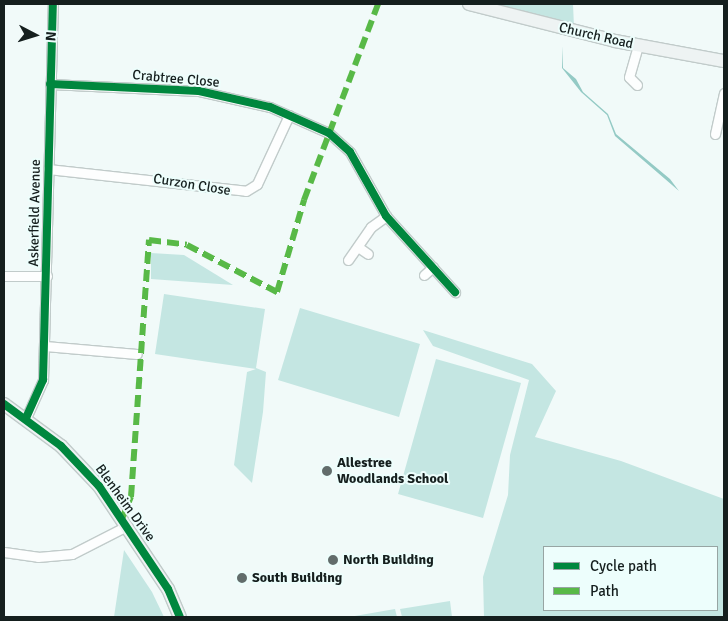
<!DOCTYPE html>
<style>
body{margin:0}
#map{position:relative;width:728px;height:621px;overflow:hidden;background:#f1faf9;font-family:Signika,sans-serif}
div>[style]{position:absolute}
.green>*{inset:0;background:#c4e6e2}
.water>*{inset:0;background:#94cac5}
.roads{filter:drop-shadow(1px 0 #c1cbca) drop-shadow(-1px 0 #c1cbca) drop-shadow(0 1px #c1cbca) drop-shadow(0 -1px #c1cbca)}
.street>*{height:9px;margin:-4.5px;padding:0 4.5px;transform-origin:4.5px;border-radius:4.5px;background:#fdfefe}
.secondary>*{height:12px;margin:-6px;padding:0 6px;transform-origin:6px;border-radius:6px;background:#eef3f3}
.quiet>*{height:6px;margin-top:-3px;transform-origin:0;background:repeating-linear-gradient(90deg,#58b947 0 12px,transparent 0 18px)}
.cycleway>*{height:8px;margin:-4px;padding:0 4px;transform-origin:4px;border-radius:4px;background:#00873e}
.dots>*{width:14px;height:14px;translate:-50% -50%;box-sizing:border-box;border:2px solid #edfefc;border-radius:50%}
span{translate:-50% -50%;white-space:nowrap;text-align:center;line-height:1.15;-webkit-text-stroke:4px #edfefc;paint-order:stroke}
.street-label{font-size:14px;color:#151f1e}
.poi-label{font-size:14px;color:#151f1e;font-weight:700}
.left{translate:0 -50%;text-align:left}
.frame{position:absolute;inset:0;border:5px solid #151f1e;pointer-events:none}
.legend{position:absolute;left:543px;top:546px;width:175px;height:65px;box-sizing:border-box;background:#edfefc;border:1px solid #97a5a3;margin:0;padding:6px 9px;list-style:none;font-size:15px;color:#151f1e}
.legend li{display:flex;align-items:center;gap:10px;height:25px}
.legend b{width:25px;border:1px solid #97a5a3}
.north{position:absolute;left:10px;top:10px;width:50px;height:50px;-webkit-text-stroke:4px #edfefc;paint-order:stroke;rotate:95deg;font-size:14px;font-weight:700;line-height:20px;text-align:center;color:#151f1e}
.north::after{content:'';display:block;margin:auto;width:18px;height:22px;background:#151f1e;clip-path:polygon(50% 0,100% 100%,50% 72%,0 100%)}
</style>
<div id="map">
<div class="green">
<i style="clip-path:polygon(486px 4px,573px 4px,574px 27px)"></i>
<i style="clip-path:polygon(151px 253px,184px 255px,233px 285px,151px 279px)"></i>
<i style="clip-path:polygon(164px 294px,265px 309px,256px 368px,266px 372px,263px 412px,252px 483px,234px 465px,247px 372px,256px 369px,155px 354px)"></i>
<i style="clip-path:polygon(300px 308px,420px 344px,399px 417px,278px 380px)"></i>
<i style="clip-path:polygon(evenodd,423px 330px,532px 364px,556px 391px,535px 437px,621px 461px,724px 499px,724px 617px,484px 617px,483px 577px,508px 495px,510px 455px,529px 380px,433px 346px,423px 330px,717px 547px,717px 610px,544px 610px,544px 547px,717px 547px)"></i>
<i style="clip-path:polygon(436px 359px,521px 383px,483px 518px,398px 494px)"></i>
<i style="clip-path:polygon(124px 550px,152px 592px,164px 617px,114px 617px)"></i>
<i style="clip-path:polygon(450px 601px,452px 617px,402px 617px,400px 609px)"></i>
<i style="clip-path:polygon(395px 609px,397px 617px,349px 617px)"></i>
</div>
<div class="water">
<i style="clip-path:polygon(563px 46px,563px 68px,576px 79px,583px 92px,608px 114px,616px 134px,670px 179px,679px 191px,615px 136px,607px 115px,581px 92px,562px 68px)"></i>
</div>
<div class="roads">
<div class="street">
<i style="left:50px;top:84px;width:149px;rotate:2.7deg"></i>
<i style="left:199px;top:91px;width:73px;rotate:12.7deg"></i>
<i style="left:270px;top:107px;width:64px;rotate:23.8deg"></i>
<i style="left:329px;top:133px;width:28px;rotate:42deg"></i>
<i style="left:350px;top:152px;width:73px;rotate:60.6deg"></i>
<i style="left:386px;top:216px;width:103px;rotate:47.8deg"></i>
<i style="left:637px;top:85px;width:11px;rotate:-135deg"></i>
<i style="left:629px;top:77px;width:32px;rotate:-74deg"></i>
<i style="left:715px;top:134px;width:42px;rotate:-77.6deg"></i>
<i style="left:48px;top:169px;width:199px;rotate:6.3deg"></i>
<i style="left:246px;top:191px;width:13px;rotate:-32deg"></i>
<i style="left:257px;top:184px;width:76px;rotate:-65.1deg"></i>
<i style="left:358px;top:247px;width:12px;rotate:35deg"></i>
<i style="left:348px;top:260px;width:40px;rotate:-55.1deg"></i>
<i style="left:371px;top:227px;width:19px;rotate:-36deg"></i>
<i style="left:424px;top:275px;width:12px;rotate:-42deg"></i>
<i style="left:4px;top:276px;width:43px"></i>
<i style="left:45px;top:346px;width:92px;rotate:5deg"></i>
<i style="left:26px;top:418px;width:42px;rotate:-65.9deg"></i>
<i style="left:43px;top:380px;width:376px;rotate:-88.5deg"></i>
<i style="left:4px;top:552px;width:34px;rotate:8deg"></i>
<i style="left:38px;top:557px;width:34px;rotate:-5deg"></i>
<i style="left:72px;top:554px;width:62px;rotate:-27deg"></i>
</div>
<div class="secondary">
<i style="left:469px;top:4px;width:151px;rotate:14.2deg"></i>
<i style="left:615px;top:41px;width:111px;rotate:10.4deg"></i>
<i style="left:4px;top:404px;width:71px;rotate:36.4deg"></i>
<i style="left:61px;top:446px;width:55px;rotate:46.5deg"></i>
<i style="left:99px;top:486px;width:124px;rotate:56.2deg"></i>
<i style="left:168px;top:589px;width:30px;rotate:67deg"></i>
</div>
</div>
<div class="quiet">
<i style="left:122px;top:519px;width:24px;rotate:-68deg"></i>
<i style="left:131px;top:497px;width:258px;rotate:-86deg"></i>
<i style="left:149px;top:240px;width:38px;rotate:7deg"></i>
<i style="left:187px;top:245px;width:102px;rotate:27.6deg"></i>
<i style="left:277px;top:292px;width:96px;rotate:-73.6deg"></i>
<i style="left:304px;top:200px;width:210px;rotate:-69.3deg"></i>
</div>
<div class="cycleway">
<i style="left:50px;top:84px;width:149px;rotate:2.7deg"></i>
<i style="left:199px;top:91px;width:73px;rotate:12.7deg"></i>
<i style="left:270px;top:107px;width:64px;rotate:23.8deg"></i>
<i style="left:329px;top:133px;width:28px;rotate:42deg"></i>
<i style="left:350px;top:152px;width:73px;rotate:60.6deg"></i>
<i style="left:386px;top:216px;width:103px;rotate:47.8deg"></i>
<i style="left:4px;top:404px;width:71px;rotate:36.4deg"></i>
<i style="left:61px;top:446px;width:55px;rotate:46.5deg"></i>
<i style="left:99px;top:486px;width:124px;rotate:56.2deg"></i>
<i style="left:168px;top:589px;width:30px;rotate:67deg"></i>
<i style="left:26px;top:418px;width:42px;rotate:-65.9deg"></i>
<i style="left:43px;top:380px;width:376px;rotate:-88.5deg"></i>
</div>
<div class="dots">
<i style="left:327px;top:471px;background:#626c6b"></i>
<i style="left:333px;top:560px;background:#626c6b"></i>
<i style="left:242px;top:578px;background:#626c6b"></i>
</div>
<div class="street-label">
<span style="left:596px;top:36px;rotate:13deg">Church Road</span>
<span style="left:176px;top:79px;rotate:5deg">Crabtree Close</span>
<span style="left:192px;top:185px;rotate:9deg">Curzon Close</span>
<span style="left:35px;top:213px;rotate:-89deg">Askerfield Avenue</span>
<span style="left:125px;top:503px;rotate:54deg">Blenheim Drive</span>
</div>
<div class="poi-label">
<span class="left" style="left:337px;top:471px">Allestree<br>Woodlands School</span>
<span class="left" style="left:343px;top:560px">North Building</span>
<span class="left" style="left:252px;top:578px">South Building</span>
</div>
<div class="frame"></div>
<ul class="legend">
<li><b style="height:6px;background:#00873e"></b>Cycle path</li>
<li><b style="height:6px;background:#58b947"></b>Path</li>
</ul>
<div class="north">N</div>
</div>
